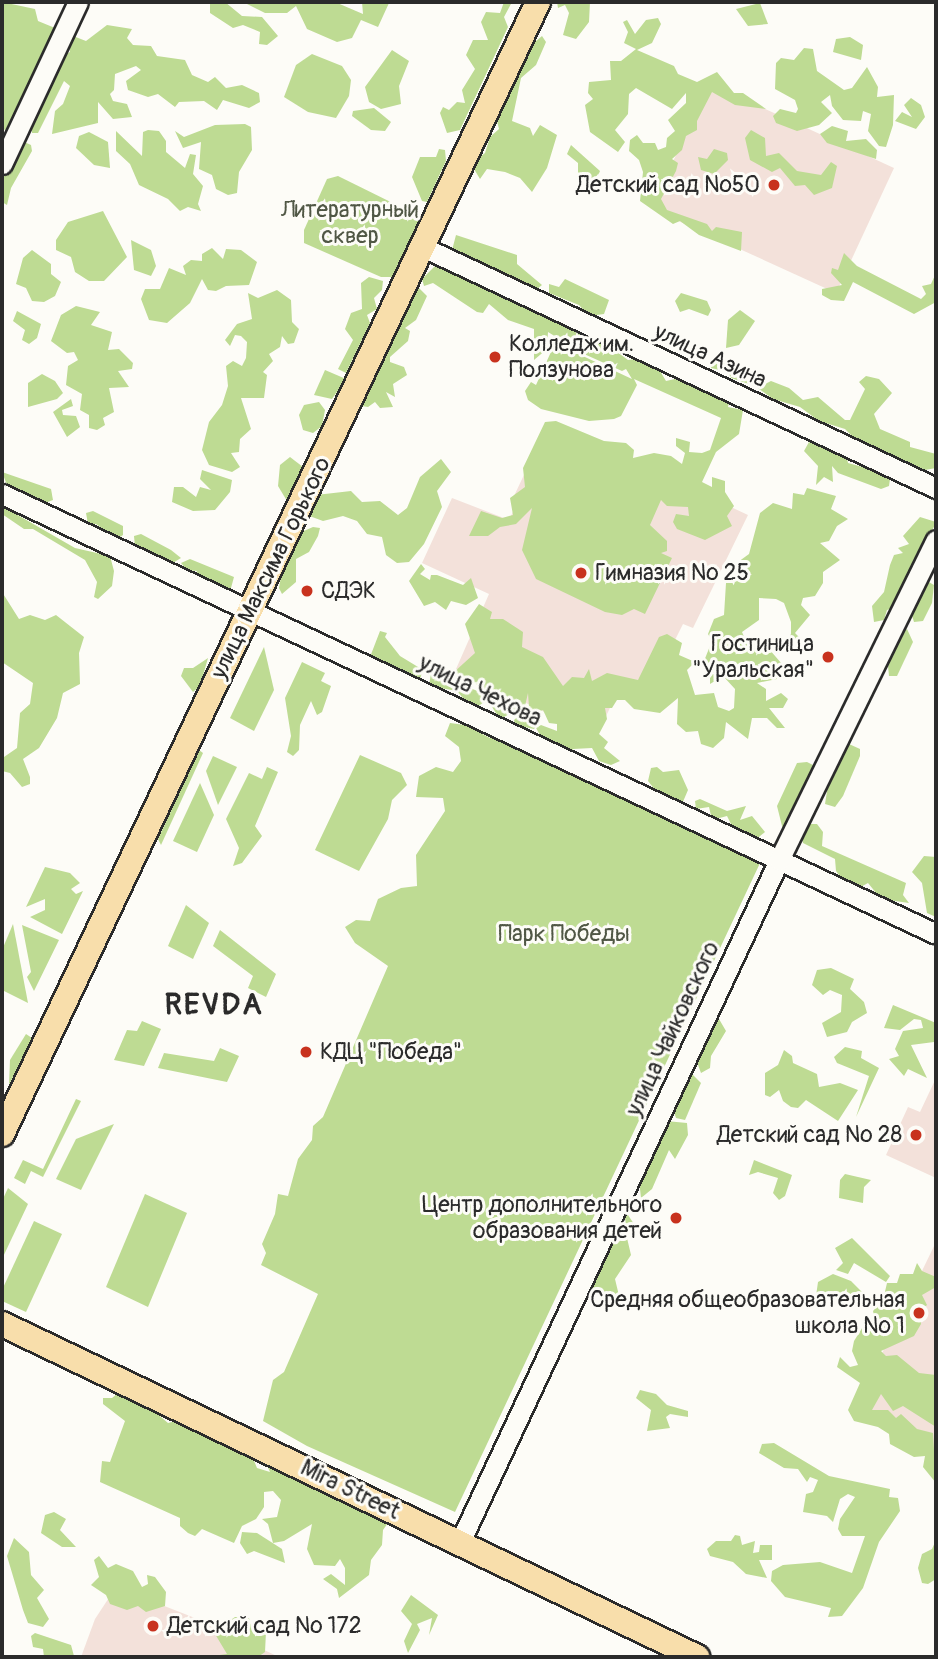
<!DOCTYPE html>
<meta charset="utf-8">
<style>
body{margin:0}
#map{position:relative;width:938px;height:1659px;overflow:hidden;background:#fdfcf7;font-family:Pangolin,sans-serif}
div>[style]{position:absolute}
.built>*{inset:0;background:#f3e1da}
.green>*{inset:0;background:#bedb93}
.roads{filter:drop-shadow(2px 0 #2b2b2b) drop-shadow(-2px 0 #2b2b2b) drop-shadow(0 2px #2b2b2b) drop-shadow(0 -2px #2b2b2b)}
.minor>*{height:19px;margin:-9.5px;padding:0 9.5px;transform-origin:9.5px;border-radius:9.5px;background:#fdfcf7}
.major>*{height:24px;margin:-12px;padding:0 12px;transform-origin:12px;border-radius:12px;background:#f8deab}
.dots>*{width:19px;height:19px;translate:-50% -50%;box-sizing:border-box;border:4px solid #fdfcf7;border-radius:50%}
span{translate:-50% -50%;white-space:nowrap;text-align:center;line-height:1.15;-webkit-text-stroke:6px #fdfcf7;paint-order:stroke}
.poi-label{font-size:23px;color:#2b2b2b}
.right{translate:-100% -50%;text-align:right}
.left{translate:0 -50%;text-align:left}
.park-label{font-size:23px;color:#505745}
.street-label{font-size:23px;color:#2b2b2b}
.district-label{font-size:30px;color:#2b2b2b;font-weight:700;letter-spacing:2px}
.frame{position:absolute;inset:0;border:4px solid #2b2b2b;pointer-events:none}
</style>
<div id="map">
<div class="built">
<i style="clip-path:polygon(711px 84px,894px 168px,836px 293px,650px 208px)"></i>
<i style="clip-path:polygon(549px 422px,748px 515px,693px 628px,683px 624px,674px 642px,662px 637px,635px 693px,620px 687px,596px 737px,456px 669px,489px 594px,422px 563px,452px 498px,509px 520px,519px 499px,514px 496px)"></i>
<i style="clip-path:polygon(936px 1078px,936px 1178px,886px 1155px,908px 1107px,920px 1112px)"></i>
<i style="clip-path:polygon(936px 1242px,936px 1453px,853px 1413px)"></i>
<i style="clip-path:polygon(116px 1587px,200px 1620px,279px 1657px,81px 1657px,95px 1619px)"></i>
</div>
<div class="green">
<i style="clip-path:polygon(2px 2px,35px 9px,38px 21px,55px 28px,6px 130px,2px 129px)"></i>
<i style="clip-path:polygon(215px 2px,225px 2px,242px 16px,262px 17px,278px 36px,267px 45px,259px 44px,260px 32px,243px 25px,233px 28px,210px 13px,210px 4px)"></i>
<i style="clip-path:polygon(243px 2px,335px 2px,363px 14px,362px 2px,389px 3px,378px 27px,361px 20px,352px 38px,337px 42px,307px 29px,296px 6px,287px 13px,265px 13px)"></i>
<i style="clip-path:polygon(504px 2px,512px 2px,504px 17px,508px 27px,460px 130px,447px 133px,440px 113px,443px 107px,449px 110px,457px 102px,465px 103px,462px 90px,475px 69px,466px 55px,473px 40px,488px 40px,481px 22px,486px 12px,500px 13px)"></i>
<i style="clip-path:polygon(557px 2px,590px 2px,589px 22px,576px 39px,563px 35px,569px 13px,565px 5px,558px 8px)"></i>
<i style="clip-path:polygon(760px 3px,768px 24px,748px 26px,736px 9px)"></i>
<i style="clip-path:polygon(658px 18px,661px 24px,652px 43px,637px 50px,674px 66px,678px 74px,697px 82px,717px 72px,734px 93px,743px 93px,766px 109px,735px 105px,712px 92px,697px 121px,697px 130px,686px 136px,682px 150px,672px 159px,678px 163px,676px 171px,661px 199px,667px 210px,707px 224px,712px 231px,716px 227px,742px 232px,741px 251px,699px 235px,680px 221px,673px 224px,640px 201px,643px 172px,639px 160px,629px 151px,630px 140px,637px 135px,643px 143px,655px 143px,658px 150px,666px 147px,667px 138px,675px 131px,668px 120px,686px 103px,686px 93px,672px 109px,636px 88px,629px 94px,628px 114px,615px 130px,625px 142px,618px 152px,590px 132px,585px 105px,593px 99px,588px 93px,589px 82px,611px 80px,610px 61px,621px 61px,636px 49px,624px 43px,628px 32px,623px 22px,627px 20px,635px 34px,646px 20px)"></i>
<i style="clip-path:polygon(107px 25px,132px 29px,127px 38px,133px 45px,151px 46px,157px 56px,185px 60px,192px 75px,208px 82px,215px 77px,226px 88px,242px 85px,259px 93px,260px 102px,249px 108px,223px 100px,217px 110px,204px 101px,179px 102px,175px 107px,158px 94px,148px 97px,128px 90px,126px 81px,141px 70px,136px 66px,115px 74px,114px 90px,110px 94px,113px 101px,127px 104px,132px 117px,113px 119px,98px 102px,98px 123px,52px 134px,55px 111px,63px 104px,70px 86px,64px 81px,38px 133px,32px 133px,31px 120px,62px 56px,70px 52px,68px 34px,86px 41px)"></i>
<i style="clip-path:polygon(542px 36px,546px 42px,536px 65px,521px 78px,512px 121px,530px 128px,533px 136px,540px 125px,557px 135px,547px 168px,532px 192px,520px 178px,505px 172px,487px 169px,480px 179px,471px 164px,485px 153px,490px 137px,499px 129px,495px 113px,528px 48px)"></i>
<i style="clip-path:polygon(850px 37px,863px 45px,861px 60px,833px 52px,836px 39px)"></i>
<i style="clip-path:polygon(804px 48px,813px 49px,817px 71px,844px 90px,852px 88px,867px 67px,878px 87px,877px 97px,894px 95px,893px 125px,886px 147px,879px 146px,868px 131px,871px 114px,863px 111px,861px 121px,843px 120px,832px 106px,830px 95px,821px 102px,832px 113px,819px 125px,797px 131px,776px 123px,773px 116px,780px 109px,796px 113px,798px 109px,795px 100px,775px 89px,776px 63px,781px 58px,794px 60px)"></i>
<i style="clip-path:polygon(392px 50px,409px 61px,399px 86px,401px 104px,381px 109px,369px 102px,365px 87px)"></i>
<i style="clip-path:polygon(312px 54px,342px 66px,351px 80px,349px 96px,336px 118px,308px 112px,284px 97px,296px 65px)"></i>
<i style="clip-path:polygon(911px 98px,921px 105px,925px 117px,916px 129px,895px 121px,902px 112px,912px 117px,904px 105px)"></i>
<i style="clip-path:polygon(374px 108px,391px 122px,385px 131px,371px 130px,352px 116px,353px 111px)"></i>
<i style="clip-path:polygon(245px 124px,251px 127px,252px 150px,239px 172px,237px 193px,228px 195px,216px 189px,212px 175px,199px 169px,201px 142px,183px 148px,175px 131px,184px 137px,215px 125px)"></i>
<i style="clip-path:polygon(832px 126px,848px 131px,846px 141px,866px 139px,877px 150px,876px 159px,827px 143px,820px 134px)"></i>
<i style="clip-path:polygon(148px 130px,159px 131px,166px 141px,166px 152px,185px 168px,190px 154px,196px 155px,193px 174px,203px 186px,198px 204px,201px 211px,188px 207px,180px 211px,168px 199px,139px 185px,130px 164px,116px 151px,116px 131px,142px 156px,143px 132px)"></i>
<i style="clip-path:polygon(751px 130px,765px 138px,766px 156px,779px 153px,797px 171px,821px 175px,831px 162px,837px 166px,832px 188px,814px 195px,805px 185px,795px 186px,780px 168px,772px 172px,750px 160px,745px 138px)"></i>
<i style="clip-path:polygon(89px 132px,108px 142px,110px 168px,94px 165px,76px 148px,79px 136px)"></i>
<i style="clip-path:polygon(20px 140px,31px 145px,32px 151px,11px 188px,7px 205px,2px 202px,2px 162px)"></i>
<i style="clip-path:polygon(571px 145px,600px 171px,594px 185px,578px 178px,578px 163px,567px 154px)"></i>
<i style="clip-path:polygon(439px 149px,445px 150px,446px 161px,427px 202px,422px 201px,412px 177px,420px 157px,436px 157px)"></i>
<i style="clip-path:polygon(714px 149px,727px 153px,728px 160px,714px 174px,701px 170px,698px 157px,707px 159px)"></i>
<i style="clip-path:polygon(338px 176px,417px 215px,418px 222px,392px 277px,381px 277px,304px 243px,304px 230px,327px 179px)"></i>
<i style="clip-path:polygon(103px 211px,127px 257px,104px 281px,89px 281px,75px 272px,71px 257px,56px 250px,56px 240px,68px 222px)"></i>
<i style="clip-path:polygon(456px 235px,517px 255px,517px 264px,542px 285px,537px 289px,451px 254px)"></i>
<i style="clip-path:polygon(131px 240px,151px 250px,156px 266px,151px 276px,134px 270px)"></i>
<i style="clip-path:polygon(212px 248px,223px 259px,226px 249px,241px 250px,257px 262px,249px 285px,226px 286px,216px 291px,208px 290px,202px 279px,190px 303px,167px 323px,149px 320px,141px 299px,145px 289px,160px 289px,169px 268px,186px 275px,183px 266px,191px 260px,202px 261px,202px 254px)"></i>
<i style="clip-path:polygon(32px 250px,51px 264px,51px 274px,61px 282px,55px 296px,44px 302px,32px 301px,26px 288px,16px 284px,23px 258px)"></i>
<i style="clip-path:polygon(844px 253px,857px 266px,921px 299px,926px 294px,922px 286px,931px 284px,936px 273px,936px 302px,914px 314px,853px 282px,844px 301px,831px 300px,822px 295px,822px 289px,842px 285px,831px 273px,832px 268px,838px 270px)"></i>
<i style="clip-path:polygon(438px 263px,602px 341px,628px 360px,643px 358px,657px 366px,666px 381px,675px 379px,693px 384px,697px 390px,706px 388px,730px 399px,728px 407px,743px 410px,739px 434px,716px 452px,702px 482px,712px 487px,712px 477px,725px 481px,725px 492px,734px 506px,727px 516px,732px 526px,705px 540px,677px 529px,673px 522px,676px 514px,689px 516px,688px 507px,667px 506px,661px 500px,650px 525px,667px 541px,667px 551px,661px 553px,672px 558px,645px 614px,634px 609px,622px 615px,605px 612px,536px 579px,522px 550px,532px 508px,516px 524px,500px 527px,488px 536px,469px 536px,481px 511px,502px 518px,513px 515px,510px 498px,525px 487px,523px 468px,545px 422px,556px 421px,604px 441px,626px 443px,634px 450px,633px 458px,654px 453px,671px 456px,682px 464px,685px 453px,676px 446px,676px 438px,690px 442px,689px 452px,702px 453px,710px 450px,721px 418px,634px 379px,637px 385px,621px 416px,614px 419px,589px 421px,541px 409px,528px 400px,525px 391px,531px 382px,536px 385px,555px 343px,632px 379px,626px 369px,622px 371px,584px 354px,548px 332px,547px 349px,534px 360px,534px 329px,508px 320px,489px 304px,483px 313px,477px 312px,433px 283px,424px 286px,422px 279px)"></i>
<i style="clip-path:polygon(369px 277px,383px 281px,382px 290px,374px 298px,377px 309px,367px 315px,370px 323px,346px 373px,338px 369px,353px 340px,345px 329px,351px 313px,362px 309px,361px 283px)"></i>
<i style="clip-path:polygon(565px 279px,609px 300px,604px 314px,589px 316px,579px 305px,549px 293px,549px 284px,559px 287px)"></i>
<i style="clip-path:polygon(418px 287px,427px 296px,416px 320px,405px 328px,410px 331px,408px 341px,390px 357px,390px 362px,404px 367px,407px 375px,393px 384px,395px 397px,386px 392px,393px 407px,380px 408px,375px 402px,368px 407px,362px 406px,409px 290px)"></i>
<i style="clip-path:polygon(277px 290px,291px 300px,292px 322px,299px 329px,294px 343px,288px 344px,282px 336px,280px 347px,269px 354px,273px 361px,263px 372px,267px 375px,264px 398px,241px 398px,251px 429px,240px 439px,239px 452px,231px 453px,240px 467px,232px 472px,209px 465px,202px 450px,209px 422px,222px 405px,228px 386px,226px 366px,233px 361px,242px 366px,246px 358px,247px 342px,241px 336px,235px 335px,230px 346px,225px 340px,237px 324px,252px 319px,248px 293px,258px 298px)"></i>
<i style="clip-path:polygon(681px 293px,707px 301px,711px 310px,708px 316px,689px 309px,680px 312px,675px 301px)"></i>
<i style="clip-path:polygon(76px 306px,100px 312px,91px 325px,112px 332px,108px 350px,119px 349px,133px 363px,132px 369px,118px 371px,129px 387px,109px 388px,114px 412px,103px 418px,105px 425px,97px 430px,89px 428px,89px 415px,80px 410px,82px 394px,66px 385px,68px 366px,78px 360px,74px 352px,67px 353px,51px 341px,61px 315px)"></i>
<i style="clip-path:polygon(740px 310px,755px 321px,739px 345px,726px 348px,728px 320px)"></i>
<i style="clip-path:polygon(17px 311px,41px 324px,37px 338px,29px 344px,22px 340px,25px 330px,13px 321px)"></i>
<i style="clip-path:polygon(721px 358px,725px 364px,742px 366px,745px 374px,765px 384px,771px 381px,789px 388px,803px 400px,818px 397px,845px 420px,850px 420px,865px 389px,859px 382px,866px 376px,879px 379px,892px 393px,874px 414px,880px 429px,910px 442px,910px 447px,936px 454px,936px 468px,925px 470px,874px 448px,856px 451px,855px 439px,845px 429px,819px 421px,800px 407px,773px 399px,755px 386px,731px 378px,728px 372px,711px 368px,713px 359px)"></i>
<i style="clip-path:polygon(325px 370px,346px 379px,332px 399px,314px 395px)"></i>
<i style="clip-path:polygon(42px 374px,55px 381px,63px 393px,57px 399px,28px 407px,28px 383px)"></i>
<i style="clip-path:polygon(71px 399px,73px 406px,62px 410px,63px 415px,76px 416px,80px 427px,67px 437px,53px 412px)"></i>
<i style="clip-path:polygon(319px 402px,325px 410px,322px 426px,313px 433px,303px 430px,299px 415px,304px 405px)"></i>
<i style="clip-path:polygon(809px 442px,847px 458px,848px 463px,881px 472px,890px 479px,889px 486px,881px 489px,838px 473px,832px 466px,833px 482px,824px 477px,816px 485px,818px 466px,804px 451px)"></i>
<i style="clip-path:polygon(290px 457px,303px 467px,287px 501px,278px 486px,280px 465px)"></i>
<i style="clip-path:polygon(441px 459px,451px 472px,437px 491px,442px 507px,424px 544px,409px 562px,397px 563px,386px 555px,382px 537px,367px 534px,357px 521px,343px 516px,323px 521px,304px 514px,316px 495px,351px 491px,362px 502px,380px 501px,398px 515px,407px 508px,420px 477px)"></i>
<i style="clip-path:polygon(202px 470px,232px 480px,230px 492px,215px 510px,193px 511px,172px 502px,174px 487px,183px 487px,196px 497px,200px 487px,211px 490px,200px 479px)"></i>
<i style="clip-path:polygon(2px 472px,51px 489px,53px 500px,45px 503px,7px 485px)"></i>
<i style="clip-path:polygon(807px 488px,836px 496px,831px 509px,848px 519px,837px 526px,829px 541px,820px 543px,840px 560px,823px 572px,823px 583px,815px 596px,803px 598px,801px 605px,810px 615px,795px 633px,800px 638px,792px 653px,782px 651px,791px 634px,791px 622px,784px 603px,776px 599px,759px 598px,759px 620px,742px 632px,748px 646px,762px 641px,782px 664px,777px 679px,757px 683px,766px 689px,766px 701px,781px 693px,788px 699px,783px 708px,769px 708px,785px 728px,777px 728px,767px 718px,752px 718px,748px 739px,726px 722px,724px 738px,713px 748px,701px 744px,698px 731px,686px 732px,677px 724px,678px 698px,660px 713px,634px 709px,625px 700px,617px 700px,612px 708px,605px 708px,607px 719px,599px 734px,608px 742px,604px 748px,620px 761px,611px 765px,599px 761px,592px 748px,573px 749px,570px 755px,540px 735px,536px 728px,541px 725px,557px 731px,557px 724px,549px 723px,543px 710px,534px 714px,539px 723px,534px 729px,515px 725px,514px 720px,529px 707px,528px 693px,525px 706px,500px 719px,490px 704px,484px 702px,473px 710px,457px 691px,429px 686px,431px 673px,444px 670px,460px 684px,480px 692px,476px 683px,471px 686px,453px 673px,475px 653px,465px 624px,479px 604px,492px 612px,490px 619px,503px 619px,523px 632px,522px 647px,543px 657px,563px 686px,572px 677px,584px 678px,589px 669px,592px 681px,607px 673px,638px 680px,659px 637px,667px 634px,682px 643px,679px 655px,695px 662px,687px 670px,695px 695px,714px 693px,718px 707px,729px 711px,734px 708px,735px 689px,723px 676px,710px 684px,710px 672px,702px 666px,712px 641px,708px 634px,714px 619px,724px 615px,726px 583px,739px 576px,738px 562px,749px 554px,760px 513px,773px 503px,792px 509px,793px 493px,804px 495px)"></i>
<i style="clip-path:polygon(2px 506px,75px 548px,110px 556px,114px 571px,112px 586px,98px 599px,94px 597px,97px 582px,85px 560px,33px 529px,24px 529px,2px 514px)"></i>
<i style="clip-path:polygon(93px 511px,123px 526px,123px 535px,117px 539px,96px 524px,88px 524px,86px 513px)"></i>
<i style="clip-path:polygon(920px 517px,936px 522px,926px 545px,919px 552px,894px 608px,887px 610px,884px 620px,874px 622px,872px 606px,884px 592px,890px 565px,894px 555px,903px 553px,898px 548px,909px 544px,903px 536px)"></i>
<i style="clip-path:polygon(313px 527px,320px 528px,318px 536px,309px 552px,296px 559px,296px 582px,282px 594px,279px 588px,282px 570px,299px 533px)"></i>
<i style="clip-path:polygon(141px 534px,171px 550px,181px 558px,171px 564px,135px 547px,134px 536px)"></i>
<i style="clip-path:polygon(190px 559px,234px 577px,231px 588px,223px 590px,208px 578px,197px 576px,197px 571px,187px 570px,181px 563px)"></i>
<i style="clip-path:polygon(421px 564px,425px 569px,420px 574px,430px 580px,431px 575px,437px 575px,463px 585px,471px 578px,478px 598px,466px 605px,451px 601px,446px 610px,435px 602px,424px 606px,409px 581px)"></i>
<i style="clip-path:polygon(927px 581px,934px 585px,932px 603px,923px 621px,914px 622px,910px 609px,921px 584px)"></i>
<i style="clip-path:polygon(2px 592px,19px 619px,30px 615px,45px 620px,56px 615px,84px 637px,79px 653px,80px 684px,63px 693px,57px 718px,39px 748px,23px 759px,30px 777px,30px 784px,22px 787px,10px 773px,2px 771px,2px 752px,4px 757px,17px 748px,20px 713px,30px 704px,33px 683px,2px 662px)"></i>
<i style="clip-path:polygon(907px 629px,913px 642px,897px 676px,889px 676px,888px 666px,899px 635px)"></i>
<i style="clip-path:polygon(380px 631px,387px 633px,385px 637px,400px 656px,423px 670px,420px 679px,413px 681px,370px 657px)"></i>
<i style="clip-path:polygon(264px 647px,274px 690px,254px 731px,230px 718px)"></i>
<i style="clip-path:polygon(208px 658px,200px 686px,193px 692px,181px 676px,184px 668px,193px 668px)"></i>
<i style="clip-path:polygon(302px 662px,325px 673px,321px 681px,331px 686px,322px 712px,317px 715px,311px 701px,300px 725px,299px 750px,293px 756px,287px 752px,291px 736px,285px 698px)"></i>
<i style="clip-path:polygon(450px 723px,465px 725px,490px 738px,492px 734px,761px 861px,455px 1512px,307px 1446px,263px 1421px,273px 1380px,284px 1372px,318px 1294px,261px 1265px,266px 1253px,262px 1244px,275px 1214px,278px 1194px,288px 1196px,298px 1159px,312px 1140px,313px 1126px,323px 1117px,388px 966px,355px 943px,345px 927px,356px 920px,370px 921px,378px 899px,401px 888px,417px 886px,416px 855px,445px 811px,443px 798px,416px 797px,419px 776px,436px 767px,453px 772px,461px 761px,459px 747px,445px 736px)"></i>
<i style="clip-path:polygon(849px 744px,860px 749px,860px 756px,843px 796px,835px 807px,825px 804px,829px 779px)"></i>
<i style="clip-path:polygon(199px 750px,203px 753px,161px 845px,158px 839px)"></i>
<i style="clip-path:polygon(360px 755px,401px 773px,407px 785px,392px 800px,388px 819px,359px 871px,315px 850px)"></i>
<i style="clip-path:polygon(213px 756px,237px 767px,218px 805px,206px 771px)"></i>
<i style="clip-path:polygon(807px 762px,815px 766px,798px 811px,790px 816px,783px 830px,777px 806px,797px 763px)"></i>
<i style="clip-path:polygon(267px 767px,278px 772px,255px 826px,262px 836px,242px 863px,233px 866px,239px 848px,226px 819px,249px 773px,262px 779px)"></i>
<i style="clip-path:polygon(657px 767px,663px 772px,679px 770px,688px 790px,682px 804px,660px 796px,648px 781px,651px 768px)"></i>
<i style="clip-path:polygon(200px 783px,214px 815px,197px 852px,173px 841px)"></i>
<i style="clip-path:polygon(700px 799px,727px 811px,746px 806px,740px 820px,752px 816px,765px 832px,754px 841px,735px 832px,727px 816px,712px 820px,709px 807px,696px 809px,695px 801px)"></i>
<i style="clip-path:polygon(808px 824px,817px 824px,823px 832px,822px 846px,906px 883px,903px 895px,909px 903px,881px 899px,868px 883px,857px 889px,845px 883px,836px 871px,835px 859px,803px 843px,801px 834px)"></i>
<i style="clip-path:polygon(924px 856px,936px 857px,936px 917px,927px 913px,922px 883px,912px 872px)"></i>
<i style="clip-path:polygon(45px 867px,70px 873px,80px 883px,71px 889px,76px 894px,83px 891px,62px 934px,30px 917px,45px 910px,45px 899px,26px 907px)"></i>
<i style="clip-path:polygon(186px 905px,209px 923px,193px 959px,168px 946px)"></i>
<i style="clip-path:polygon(13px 924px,28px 1003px,2px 990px,2px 950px)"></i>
<i style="clip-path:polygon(22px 925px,59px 940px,34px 991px,27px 977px,31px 972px)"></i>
<i style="clip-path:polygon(220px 930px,276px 974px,266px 997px,248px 988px,253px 976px,213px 946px)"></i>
<i style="clip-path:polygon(831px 968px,854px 979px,850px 989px,864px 1002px,867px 1013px,852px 1022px,847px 1032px,827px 1037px,822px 1023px,841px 1012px,842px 995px,830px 990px,823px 995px,812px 985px,817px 970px)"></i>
<i style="clip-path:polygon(893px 1005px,936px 1023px,934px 1042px,911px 1045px,927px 1078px,908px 1069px,904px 1076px,889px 1059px,899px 1056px,895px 1049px,903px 1031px,923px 1028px,921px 1020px,914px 1019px,900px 1030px,884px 1028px)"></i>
<i style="clip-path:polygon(719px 1019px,726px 1031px,711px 1056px,710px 1068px,701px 1073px,694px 1054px,703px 1051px,710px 1023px)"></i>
<i style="clip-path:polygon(142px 1021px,161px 1029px,144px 1066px,114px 1060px,127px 1030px,137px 1031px)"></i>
<i style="clip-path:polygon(26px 1034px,32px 1038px,9px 1085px,10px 1060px)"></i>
<i style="clip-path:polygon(845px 1047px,862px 1051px,861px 1058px,879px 1068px,856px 1117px,869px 1076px,837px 1063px,834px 1057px)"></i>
<i style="clip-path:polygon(220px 1048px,239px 1056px,227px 1082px,158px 1068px,164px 1053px,214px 1061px)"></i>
<i style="clip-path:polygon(784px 1050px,792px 1056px,793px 1063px,817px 1074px,819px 1087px,840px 1083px,858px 1090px,838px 1121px,806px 1100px,798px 1108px,791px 1107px,783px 1101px,779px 1090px,770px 1097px,765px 1095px,765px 1073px,778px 1065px)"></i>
<i style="clip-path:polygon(689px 1071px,701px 1083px,685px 1120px,676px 1118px,674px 1112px)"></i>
<i style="clip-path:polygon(76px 1099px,81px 1101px,43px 1177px,31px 1171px,25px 1184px,14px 1178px,23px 1160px,43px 1169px)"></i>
<i style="clip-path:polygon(666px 1121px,687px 1123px,688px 1135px,675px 1159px,669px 1150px,652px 1189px,641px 1198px,639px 1180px)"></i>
<i style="clip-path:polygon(114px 1124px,81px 1190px,56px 1179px,76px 1139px)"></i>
<i style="clip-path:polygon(754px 1160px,792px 1175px,785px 1196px,779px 1200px,773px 1193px,778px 1178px,758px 1172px,749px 1175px)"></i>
<i style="clip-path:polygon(845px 1174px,871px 1180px,864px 1187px,863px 1203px,839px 1198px,840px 1180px)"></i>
<i style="clip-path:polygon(8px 1188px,28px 1204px,2px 1259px,2px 1201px)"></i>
<i style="clip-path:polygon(145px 1194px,187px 1213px,148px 1307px,106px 1287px)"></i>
<i style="clip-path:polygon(628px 1215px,634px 1224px,627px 1238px,631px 1255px,615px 1279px,621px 1304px,613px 1308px,602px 1297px,586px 1291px,621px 1219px)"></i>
<i style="clip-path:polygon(34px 1221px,62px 1234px,26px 1312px,2px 1301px,2px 1290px)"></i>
<i style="clip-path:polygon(852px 1238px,890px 1276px,886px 1282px,854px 1263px,848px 1274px,836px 1270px,843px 1263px,835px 1248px)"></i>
<i style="clip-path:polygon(917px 1263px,922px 1271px,936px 1277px,936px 1287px,922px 1295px,927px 1305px,920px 1311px,921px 1324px,914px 1336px,881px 1351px,886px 1356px,897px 1355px,919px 1373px,936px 1375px,936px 1427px,903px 1406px,893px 1411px,881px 1394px,872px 1410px,888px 1410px,896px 1418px,901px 1414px,917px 1429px,933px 1433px,936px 1483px,923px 1467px,925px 1456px,914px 1457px,890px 1444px,889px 1434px,878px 1427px,854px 1421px,848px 1410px,860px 1383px,837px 1367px,840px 1357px,850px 1367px,858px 1365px,852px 1351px,854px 1341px,864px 1325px,875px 1320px,873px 1311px,883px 1300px,887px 1283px,897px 1283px,900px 1274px,913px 1274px)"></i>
<i style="clip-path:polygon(833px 1274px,851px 1281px,862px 1292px,858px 1305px,827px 1294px,815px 1303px,818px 1282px)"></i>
<i style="clip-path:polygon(123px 1389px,131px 1402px,141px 1400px,168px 1423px,179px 1420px,252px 1456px,257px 1468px,270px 1472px,264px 1459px,390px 1520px,383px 1530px,382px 1545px,371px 1560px,369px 1575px,339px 1598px,337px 1589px,323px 1579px,331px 1574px,345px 1585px,345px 1568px,340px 1559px,335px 1566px,314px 1565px,307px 1549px,312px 1524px,284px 1541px,273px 1543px,268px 1524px,262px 1519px,277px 1517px,281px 1500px,273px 1491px,264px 1492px,264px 1507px,256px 1519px,242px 1526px,234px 1543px,202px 1529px,195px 1536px,188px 1533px,180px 1526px,180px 1518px,100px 1482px,102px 1461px,110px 1462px,125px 1421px,103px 1404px,103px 1398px,112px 1398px)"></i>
<i style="clip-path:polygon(640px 1390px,656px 1394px,667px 1405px,688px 1411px,688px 1417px,670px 1414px,666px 1417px,670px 1428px,647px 1431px,651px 1410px,636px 1398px)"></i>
<i style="clip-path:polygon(774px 1443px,829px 1476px,890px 1489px,889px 1497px,898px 1498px,900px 1511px,879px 1542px,863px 1588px,842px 1616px,828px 1617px,831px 1608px,785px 1597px,771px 1581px,772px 1571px,783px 1565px,820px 1562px,852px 1573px,865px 1536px,842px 1536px,838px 1529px,840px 1519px,855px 1497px,848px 1494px,840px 1499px,833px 1522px,827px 1516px,803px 1512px,806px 1494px,813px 1492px,818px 1480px,810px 1477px,807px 1482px,798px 1469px,784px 1468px,759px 1453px,762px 1444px)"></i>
<i style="clip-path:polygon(54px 1512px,66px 1519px,60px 1530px,76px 1547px,62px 1547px,41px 1533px,45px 1515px)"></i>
<i style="clip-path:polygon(242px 1532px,257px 1533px,282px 1549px,285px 1563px,254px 1551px,247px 1554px,240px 1543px)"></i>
<i style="clip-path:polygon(735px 1535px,740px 1536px,742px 1545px,755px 1541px,753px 1553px,759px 1552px,760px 1545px,772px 1545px,772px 1560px,759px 1560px,767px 1578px,746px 1574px,733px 1562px,710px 1556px,707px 1549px,716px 1541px,731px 1541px)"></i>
<i style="clip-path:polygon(14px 1538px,29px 1552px,31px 1575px,44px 1590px,37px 1598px,49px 1619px,43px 1627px,28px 1623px,23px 1610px,7px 1556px)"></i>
<i style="clip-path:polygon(936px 1540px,936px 1579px,928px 1584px,922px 1583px,918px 1568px,922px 1554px,932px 1549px)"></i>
<i style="clip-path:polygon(99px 1556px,108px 1568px,116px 1564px,133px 1571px,142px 1587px,148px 1584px,147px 1575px,155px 1577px,166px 1592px,165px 1606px,146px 1612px,138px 1606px,127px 1610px,110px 1604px,106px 1595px,91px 1585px,99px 1577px,94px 1560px)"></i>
<i style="clip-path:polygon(411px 1595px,438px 1615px,429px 1635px,432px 1618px,417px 1624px,420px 1630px,408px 1653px,404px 1641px,412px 1624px,401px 1611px)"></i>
<i style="clip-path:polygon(235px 1617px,249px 1618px,251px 1628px,266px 1632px,265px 1652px,258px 1657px,204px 1657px,227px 1654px,215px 1634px,216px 1631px,227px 1632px,225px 1624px)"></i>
<i style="clip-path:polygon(35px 1633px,71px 1645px,74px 1656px,44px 1657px,43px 1649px,33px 1647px,31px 1636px)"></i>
</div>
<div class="roads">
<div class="minor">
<i style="left:2px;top:164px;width:179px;rotate:-64.9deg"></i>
<i style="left:425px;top:248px;width:565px;rotate:25.16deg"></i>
<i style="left:2px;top:494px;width:1032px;rotate:25.22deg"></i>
<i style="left:460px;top:1542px;width:753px;rotate:-64.93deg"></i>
<i style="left:779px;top:860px;width:356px;rotate:-63.9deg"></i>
</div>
<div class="major">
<i style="left:2px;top:1134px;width:1252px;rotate:-64.66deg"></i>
<i style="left:2px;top:1324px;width:771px;rotate:25.6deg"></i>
</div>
</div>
<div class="dots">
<i style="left:774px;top:185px;background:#c8321e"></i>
<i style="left:495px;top:357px;background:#c8321e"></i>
<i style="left:581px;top:573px;background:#c8321e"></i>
<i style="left:307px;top:591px;background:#c8321e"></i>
<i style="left:828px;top:657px;background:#c8321e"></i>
<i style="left:306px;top:1052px;background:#c8321e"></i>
<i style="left:916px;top:1135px;background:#c8321e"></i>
<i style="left:676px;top:1218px;background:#c8321e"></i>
<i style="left:919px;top:1313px;background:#c8321e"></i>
<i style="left:153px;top:1626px;background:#c8321e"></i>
</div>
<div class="poi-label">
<span class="right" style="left:760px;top:185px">Детский сад №50</span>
<span class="left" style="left:509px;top:357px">Колледж им.<br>Ползунова</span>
<span class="left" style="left:595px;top:573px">Гимназия № 25</span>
<span class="left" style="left:321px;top:591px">СДЭК</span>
<span class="right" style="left:814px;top:657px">Гостиница<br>"Уральская"</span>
<span class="left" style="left:320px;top:1052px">КДЦ "Победа"</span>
<span class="right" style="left:902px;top:1135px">Детский сад № 28</span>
<span class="right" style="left:662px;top:1218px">Центр дополнительного<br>образования детей</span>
<span class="right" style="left:905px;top:1313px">Средняя общеобразовательная<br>школа № 1</span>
<span class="left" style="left:167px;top:1626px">Детский сад № 172</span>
</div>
<div class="park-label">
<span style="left:350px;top:223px">Литературный<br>сквер</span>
<span style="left:564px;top:934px">Парк Победы</span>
</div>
<div class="street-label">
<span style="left:710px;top:356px;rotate:25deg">улица Азина</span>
<span style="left:271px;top:568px;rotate:-64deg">улица Максима Горького</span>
<span style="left:480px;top:691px;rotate:26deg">улица Чехова</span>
<span style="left:673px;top:1029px;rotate:-65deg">улица Чайковского</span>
<span style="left:350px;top:1490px;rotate:26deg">Mira Street</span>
</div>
<div class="district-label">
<span style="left:214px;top:1005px">REVDA</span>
</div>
<div class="frame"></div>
</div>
